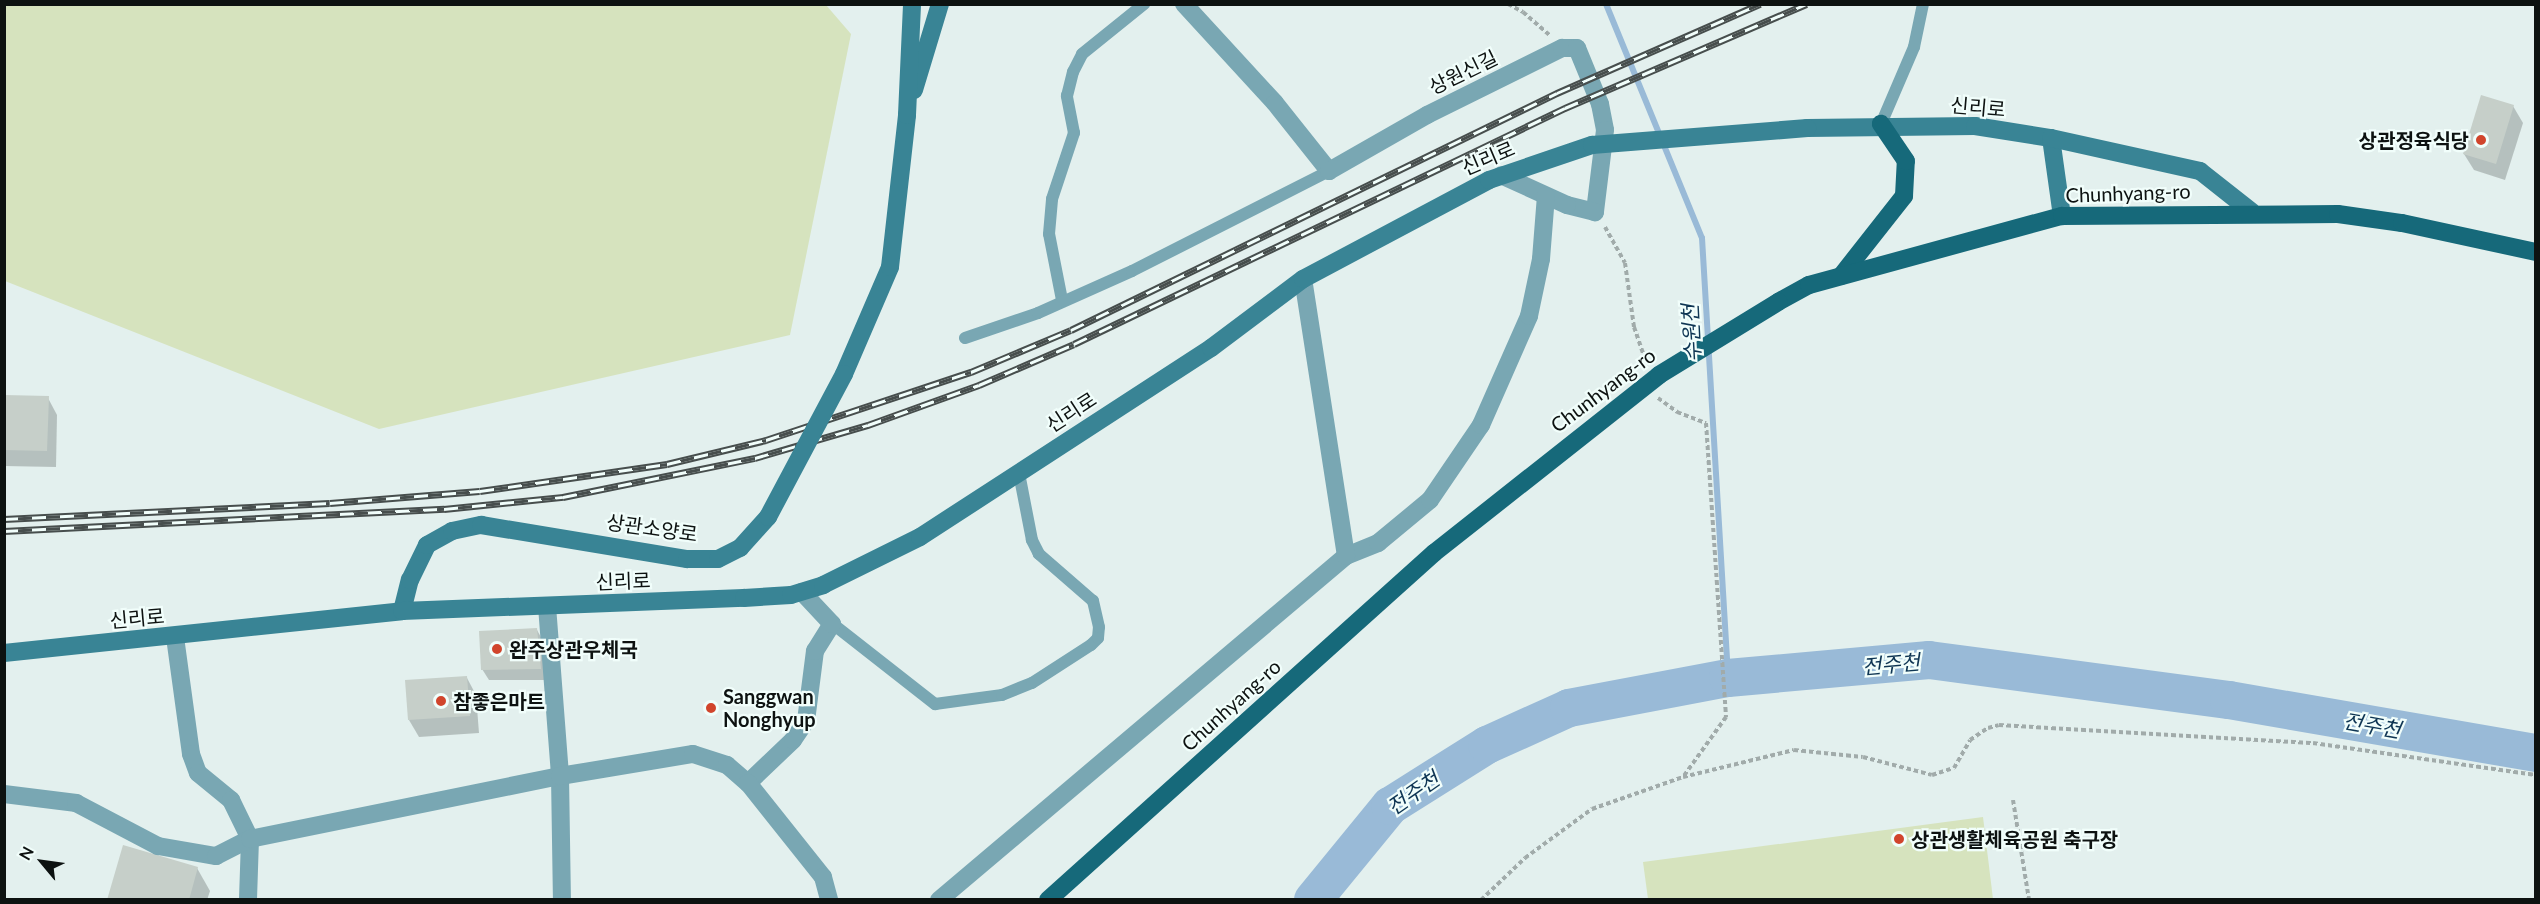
<!DOCTYPE html>
<meta charset="utf-8">
<style>
body{margin:0}
#map{position:relative;width:2540px;height:904px;overflow:hidden;background:#e3f0ee;font-family:Lato,"Noto Sans KR",sans-serif}
div>[style]{position:absolute}
.green>*{inset:0;background:#d6e3be}
.shadow>*{inset:0;background:#0003}
.stream>*{height:6px;margin:-3px;padding:0 3px;transform-origin:3px;border-radius:3px;background:#99bad7}
.river>*{height:38px;margin:-19px;padding:0 19px;transform-origin:19px;border-radius:19px;background:#99bad7}
.building>*{inset:0;background:#c6cfc9}
.path>*{height:4px;margin-top:-2px;transform-origin:0;background:repeating-linear-gradient(90deg,#a1abaa 0 4.5px,transparent 0 7.5px)}
.lane>*{height:12px;margin:-6px;padding:0 6px;transform-origin:6px;border-radius:6px;background:#79a7b3}
.street>*{height:18px;margin:-9px;padding:0 9px;transform-origin:9px;border-radius:9px;background:#79a7b3}
.secondary>*{height:18px;margin:-9px;padding:0 9px;transform-origin:9px;border-radius:9px;background:#398495}
.primary>*{height:18px;margin:-9px;padding:0 9px;transform-origin:9px;border-radius:9px;background:#16697a}
.rail>*{height:7px;margin-top:-3.5px;transform-origin:0;background:repeating-linear-gradient(90deg,#f1fefb 0 14px,#474e4d 0 28px);box-sizing:border-box;border-block:2px solid #474e4d}
.secondary-bridge>*{height:18px;margin:-9px;padding:0 9px;transform-origin:9px;border-radius:9px;background:#398495}
.primary-bridge>*{height:18px;margin:-9px;padding:0 9px;transform-origin:9px;border-radius:9px;background:#16697a}
.dots>*{width:16px;height:16px;translate:-50% -50%;box-sizing:border-box;border:3px solid #f1fefb;border-radius:50%}
span{translate:-50% -50%;white-space:nowrap;text-align:center;line-height:1.15;-webkit-text-stroke:4.5px #f1fefb;paint-order:stroke}
.street-label{font-size:20px;color:#0d1211}
.poi-label{font-size:20px;color:#0d1211;font-weight:700}
.right{translate:-100% -50%;text-align:right}
.left{translate:0 -50%;text-align:left}
.water-label{font-size:21px;color:#0e3553;font-style:italic}
.frame{position:absolute;inset:0;border:6px solid #0d1211;pointer-events:none}
.north{position:absolute;left:12px;top:832px;width:60px;height:60px;-webkit-text-stroke:4px #f1fefb;paint-order:stroke;rotate:299deg;font-size:16px;font-weight:700;line-height:24px;text-align:center;color:#0d1211}
.north::after{content:'';display:block;margin:auto;width:21px;height:27px;background:#0d1211;clip-path:polygon(50% 0,100% 100%,50% 72%,0 100%)}
</style>
<div id="map">
<div class="green">
<i style="clip-path:polygon(4px 5px,826px 5px,851px 34px,790px 335px,379px 429px,5px 281px)"></i>
<i style="clip-path:polygon(1983px 817px,1993px 899px,1648px 899px,1643px 862px)"></i>
</div>
<div class="shadow">
<i style="clip-path:polygon(2513px 106px,2523px 123px,2505px 180px,2474px 170px,2464px 154px)"></i>
<i style="clip-path:polygon(4px 397px,48px 398px,57px 415px,56px 467px,4px 466px)"></i>
<i style="clip-path:polygon(537px 630px,543px 641px,546px 680px,489px 680px,482px 669px)"></i>
<i style="clip-path:polygon(467px 678px,476px 695px,479px 733px,419px 737px,409px 720px)"></i>
<i style="clip-path:polygon(197px 868px,210px 891px,207px 900px,108px 900px)"></i>
</div>
<div class="stream">
<i style="left:1606px;top:4px;width:253px;rotate:67.7deg"></i>
<i style="left:1702px;top:238px;width:441px;rotate:86.6deg"></i>
</div>
<div class="river">
<i style="left:1313px;top:900px;width:122px;rotate:-50.7deg"></i>
<i style="left:1390px;top:806px;width:115px;rotate:-32.2deg"></i>
<i style="left:1487px;top:745px;width:90px;rotate:-24.3deg"></i>
<i style="left:1569px;top:708px;width:162px;rotate:-10.7deg"></i>
<i style="left:1728px;top:678px;width:202px;rotate:-5.1deg"></i>
<i style="left:1929px;top:660px;width:303px;rotate:7.6deg"></i>
<i style="left:2229px;top:700px;width:312px;rotate:9.8deg"></i>
</div>
<div class="building">
<i style="clip-path:polygon(2481px 95px,2514px 105px,2496px 164px,2463px 154px)"></i>
<i style="clip-path:polygon(4px 395px,49px 396px,47px 451px,4px 450px)"></i>
<i style="clip-path:polygon(537px 628px,541px 669px,481px 670px,479px 631px)"></i>
<i style="clip-path:polygon(467px 676px,470px 716px,408px 720px,405px 680px)"></i>
<i style="clip-path:polygon(123px 845px,198px 867px,189px 900px,107px 900px)"></i>
</div>
<div class="path">
<i style="left:1508px;top:4px;width:17px;rotate:28deg"></i>
<i style="left:1523px;top:12px;width:35px;rotate:41deg"></i>
<i style="left:1605px;top:227px;width:41px;rotate:60.9deg"></i>
<i style="left:1625px;top:263px;width:65px;rotate:82deg"></i>
<i style="left:1634px;top:327px;width:37px;rotate:71deg"></i>
<i style="left:1658px;top:398px;width:24px;rotate:36deg"></i>
<i style="left:1677px;top:412px;width:31px;rotate:21deg"></i>
<i style="left:1706px;top:423px;width:295px;rotate:86.1deg"></i>
<i style="left:1726px;top:717px;width:74px;rotate:125.6deg"></i>
<i style="left:2013px;top:800px;width:101px;rotate:80.9deg"></i>
<i style="left:1481px;top:900px;width:61px;rotate:-43.7deg"></i>
<i style="left:1525px;top:858px;width:83px;rotate:-36.2deg"></i>
<i style="left:1592px;top:809px;width:96px;rotate:-19.4deg"></i>
<i style="left:1683px;top:777px;width:114px;rotate:-13.7deg"></i>
<i style="left:1794px;top:750px;width:69px;rotate:5.8deg"></i>
<i style="left:1863px;top:757px;width:71px;rotate:14.6deg"></i>
<i style="left:1932px;top:775px;width:23px;rotate:-18deg"></i>
<i style="left:1954px;top:768px;width:32px;rotate:-60deg"></i>
<i style="left:1970px;top:740px;width:22px;rotate:-34deg"></i>
<i style="left:1988px;top:728px;width:11px;rotate:-15deg"></i>
<i style="left:1999px;top:725px;width:315px;rotate:3.3deg"></i>
<i style="left:2313px;top:743px;width:225px;rotate:8.2deg"></i>
</div>
<div class="lane">
<i style="left:1881px;top:124px;width:84px;rotate:-66.8deg"></i>
<i style="left:1914px;top:47px;width:44px;rotate:-78.2deg"></i>
<i style="left:1062px;top:300px;width:67px;rotate:-101.1deg"></i>
<i style="left:1049px;top:234px;width:35px;rotate:-85deg"></i>
<i style="left:1052px;top:199px;width:70px;rotate:-71.6deg"></i>
<i style="left:1074px;top:133px;width:38px;rotate:-101deg"></i>
<i style="left:1067px;top:96px;width:25px;rotate:-76deg"></i>
<i style="left:1073px;top:72px;width:20px;rotate:-63deg"></i>
<i style="left:1082px;top:54px;width:80px;rotate:-38.9deg"></i>
<i style="left:965px;top:338px;width:77px;rotate:-18.9deg"></i>
<i style="left:1038px;top:313px;width:103px;rotate:-24.1deg"></i>
<i style="left:1132px;top:271px;width:221px;rotate:-26.9deg"></i>
<i style="left:829px;top:621px;width:135px;rotate:38.1deg"></i>
<i style="left:935px;top:704px;width:68px;rotate:-7.7deg"></i>
<i style="left:1002px;top:695px;width:32px;rotate:-22deg"></i>
<i style="left:1032px;top:683px;width:70px;rotate:-32.8deg"></i>
<i style="left:1091px;top:645px;width:10px;rotate:-45deg"></i>
<i style="left:1098px;top:638px;width:11px;rotate:-85deg"></i>
<i style="left:1099px;top:627px;width:27px;rotate:-103deg"></i>
<i style="left:1093px;top:601px;width:72px;rotate:-139deg"></i>
<i style="left:1039px;top:554px;width:16px;rotate:-117deg"></i>
<i style="left:1032px;top:540px;width:68px;rotate:-101deg"></i>
</div>
<div class="street">
<i style="left:1184px;top:4px;width:134px;rotate:47.4deg"></i>
<i style="left:1275px;top:103px;width:87px;rotate:51.5deg"></i>
<i style="left:1329px;top:171px;width:113px;rotate:-29.7deg"></i>
<i style="left:1427px;top:115px;width:151px;rotate:-26.4deg"></i>
<i style="left:1562px;top:48px;width:15px"></i>
<i style="left:1577px;top:48px;width:61px;rotate:67.7deg"></i>
<i style="left:1600px;top:104px;width:26px;rotate:79deg"></i>
<i style="left:1605px;top:130px;width:83px;rotate:97deg"></i>
<i style="left:1595px;top:212px;width:29px;rotate:-166deg"></i>
<i style="left:1567px;top:205px;width:72px;rotate:-155.6deg"></i>
<i style="left:1346px;top:556px;width:35px;rotate:-22deg"></i>
<i style="left:1378px;top:543px;width:67px;rotate:-39.6deg"></i>
<i style="left:1430px;top:500px;width:91px;rotate:-55.8deg"></i>
<i style="left:1481px;top:425px;width:119px;rotate:-66.2deg"></i>
<i style="left:1529px;top:316px;width:58px;rotate:-78.1deg"></i>
<i style="left:1541px;top:259px;width:63px;rotate:-85.5deg"></i>
<i style="left:547px;top:606px;width:170px;rotate:85.6deg"></i>
<i style="left:560px;top:776px;width:124px;rotate:89.1deg"></i>
<i style="left:175px;top:637px;width:118px;rotate:82.2deg"></i>
<i style="left:191px;top:754px;width:20px;rotate:70deg"></i>
<i style="left:198px;top:773px;width:43px;rotate:39.3deg"></i>
<i style="left:231px;top:800px;width:43px;rotate:64deg"></i>
<i style="left:250px;top:839px;width:61px;rotate:91.9deg"></i>
<i style="left:748px;top:783px;width:62px;rotate:-43.7deg"></i>
<i style="left:793px;top:740px;width:23px;rotate:-56deg"></i>
<i style="left:806px;top:721px;width:71px;rotate:-82.7deg"></i>
<i style="left:815px;top:651px;width:32px;rotate:-58deg"></i>
<i style="left:832px;top:624px;width:44px;rotate:-133.2deg"></i>
<i style="left:4px;top:794px;width:73px;rotate:7.1deg"></i>
<i style="left:76px;top:803px;width:93px;rotate:27.7deg"></i>
<i style="left:158px;top:846px;width:59px;rotate:9.8deg"></i>
<i style="left:216px;top:856px;width:38px;rotate:-27deg"></i>
<i style="left:250px;top:839px;width:316px;rotate:-11.5deg"></i>
<i style="left:560px;top:776px;width:135px;rotate:-9.4deg"></i>
<i style="left:693px;top:754px;width:36px;rotate:18deg"></i>
<i style="left:727px;top:765px;width:28px;rotate:41deg"></i>
<i style="left:748px;top:783px;width:120px;rotate:51.4deg"></i>
<i style="left:823px;top:877px;width:24px;rotate:75deg"></i>
<i style="left:939px;top:900px;width:533px;rotate:-40.2deg"></i>
<i style="left:1346px;top:556px;width:280px;rotate:-98.8deg"></i>
</div>
<div class="secondary">
<i style="left:914px;top:90px;width:90px;rotate:-73.2deg"></i>
<i style="left:1807px;top:128px;width:168px;rotate:-0.7deg"></i>
<i style="left:1975px;top:126px;width:77px;rotate:9deg"></i>
<i style="left:2051px;top:138px;width:79px;rotate:82deg"></i>
<i style="left:2051px;top:138px;width:153px;rotate:12.5deg"></i>
<i style="left:2200px;top:171px;width:66px;rotate:38.3deg"></i>
<i style="left:844px;top:374px;width:116px;rotate:-66.7deg"></i>
<i style="left:890px;top:267px;width:153px;rotate:-83.6deg"></i>
<i style="left:907px;top:115px;width:111px;rotate:-87.4deg"></i>
<i style="left:402px;top:611px;width:32px;rotate:-76deg"></i>
<i style="left:410px;top:580px;width:39px;rotate:-64deg"></i>
<i style="left:427px;top:545px;width:29px;rotate:-29deg"></i>
<i style="left:452px;top:531px;width:30px;rotate:-12deg"></i>
<i style="left:481px;top:525px;width:209px;rotate:9.4deg"></i>
<i style="left:687px;top:559px;width:31px"></i>
<i style="left:718px;top:559px;width:25px;rotate:-27deg"></i>
<i style="left:740px;top:548px;width:42px;rotate:-47.9deg"></i>
<i style="left:4px;top:653px;width:400px;rotate:-6deg"></i>
<i style="left:402px;top:611px;width:342px;rotate:-2.2deg"></i>
<i style="left:744px;top:598px;width:47px;rotate:-3.7deg"></i>
<i style="left:791px;top:595px;width:34px;rotate:-17deg"></i>
<i style="left:823px;top:585px;width:108px;rotate:-26.3deg"></i>
<i style="left:920px;top:537px;width:347px;rotate:-33deg"></i>
<i style="left:1211px;top:348px;width:115px;rotate:-36.9deg"></i>
<i style="left:1303px;top:279px;width:211px;rotate:-28deg"></i>
<i style="left:1489px;top:180px;width:109px;rotate:-18.8deg"></i>
</div>
<div class="primary">
<i style="left:1841px;top:276px;width:102px;rotate:-51.8deg"></i>
<i style="left:1904px;top:196px;width:35px;rotate:-87deg"></i>
<i style="left:1906px;top:161px;width:45px;rotate:-124deg"></i>
<i style="left:1778px;top:302px;width:35px;rotate:-29deg"></i>
<i style="left:1809px;top:285px;width:262px;rotate:-15.3deg"></i>
<i style="left:2062px;top:216px;width:276px;rotate:-0.4deg"></i>
<i style="left:2338px;top:214px;width:65px;rotate:8deg"></i>
<i style="left:2402px;top:223px;width:137px;rotate:12.2deg"></i>
<i style="left:1048px;top:900px;width:519px;rotate:-41.95deg"></i>
</div>
<div class="rail">
<i style="left:4px;top:519px;width:326px;rotate:-2.8deg"></i>
<i style="left:330px;top:503px;width:150px;rotate:-4.6deg"></i>
<i style="left:480px;top:491px;width:189px;rotate:-8.2deg"></i>
<i style="left:667px;top:464px;width:102px;rotate:-13.6deg"></i>
<i style="left:766px;top:440px;width:216px;rotate:-18.4deg"></i>
<i style="left:971px;top:372px;width:108px;rotate:-22.8deg"></i>
<i style="left:1071px;top:330px;width:541px;rotate:-26deg"></i>
<i style="left:1557px;top:93px;width:222px;rotate:-23.7deg"></i>
<i style="left:4px;top:531px;width:441px;rotate:-2.9deg"></i>
<i style="left:444px;top:509px;width:120px;rotate:-5.8deg"></i>
<i style="left:563px;top:497px;width:196px;rotate:-11.5deg"></i>
<i style="left:755px;top:458px;width:118px;rotate:-16.3deg"></i>
<i style="left:868px;top:425px;width:118px;rotate:-19.8deg"></i>
<i style="left:979px;top:385px;width:103px;rotate:-23.3deg"></i>
<i style="left:1074px;top:344px;width:545px;rotate:-25.67deg"></i>
<i style="left:1565px;top:108px;width:263px;rotate:-23.3deg"></i>
</div>
<div class="secondary-bridge">
<i style="left:1592px;top:145px;width:216px;rotate:-4.5deg"></i>
<i style="left:768px;top:517px;width:162px;rotate:-62deg"></i>
</div>
<div class="primary-bridge">
<i style="left:1434px;top:553px;width:287px;rotate:-38.3deg"></i>
<i style="left:1659px;top:375px;width:140px;rotate:-31.5deg"></i>
</div>
<div class="dots">
<i style="left:2481px;top:140px;background:#d1452c"></i>
<i style="left:497px;top:649px;background:#d1452c"></i>
<i style="left:441px;top:701px;background:#d1452c"></i>
<i style="left:711px;top:708px;background:#d1452c"></i>
<i style="left:1899px;top:839px;background:#d1452c"></i>
</div>
<div class="street-label">
<span style="left:1463px;top:72px;rotate:-26deg">상원신길</span>
<span style="left:1978px;top:107px;rotate:5deg">신리로</span>
<span style="left:1488px;top:158px;rotate:-23deg">신리로</span>
<span style="left:2128px;top:193px;rotate:-2deg">Chunhyang-ro</span>
<span style="left:1603px;top:390px;rotate:-37deg">Chunhyang-ro</span>
<span style="left:1071px;top:412px;rotate:-33deg">신리로</span>
<span style="left:652px;top:528px;rotate:8deg">상관소양로</span>
<span style="left:623px;top:581px;rotate:-2deg">신리로</span>
<span style="left:137px;top:618px;rotate:-5deg">신리로</span>
<span style="left:1231px;top:705px;rotate:-42deg">Chunhyang-ro</span>
</div>
<div class="poi-label">
<span class="right" style="left:2469px;top:140px">상관정육식당</span>
<span class="left" style="left:509px;top:649px">완주상관우체국</span>
<span class="left" style="left:723px;top:708px">Sanggwan<br>Nonghyup</span>
<span class="left" style="left:453px;top:701px">참좋은마트</span>
<span class="left" style="left:1911px;top:839px">상관생활체육공원 축구장</span>
</div>
<div class="water-label">
<span style="left:1691px;top:333px;rotate:-93deg">수원천</span>
<span style="left:1891px;top:664px;rotate:-5deg">전주천</span>
<span style="left:2372px;top:725px;rotate:10deg">전주천</span>
<span style="left:1413px;top:793px;rotate:-35deg">전주천</span>
</div>
<div class="frame"></div>
<div class="north">N</div>
</div>
